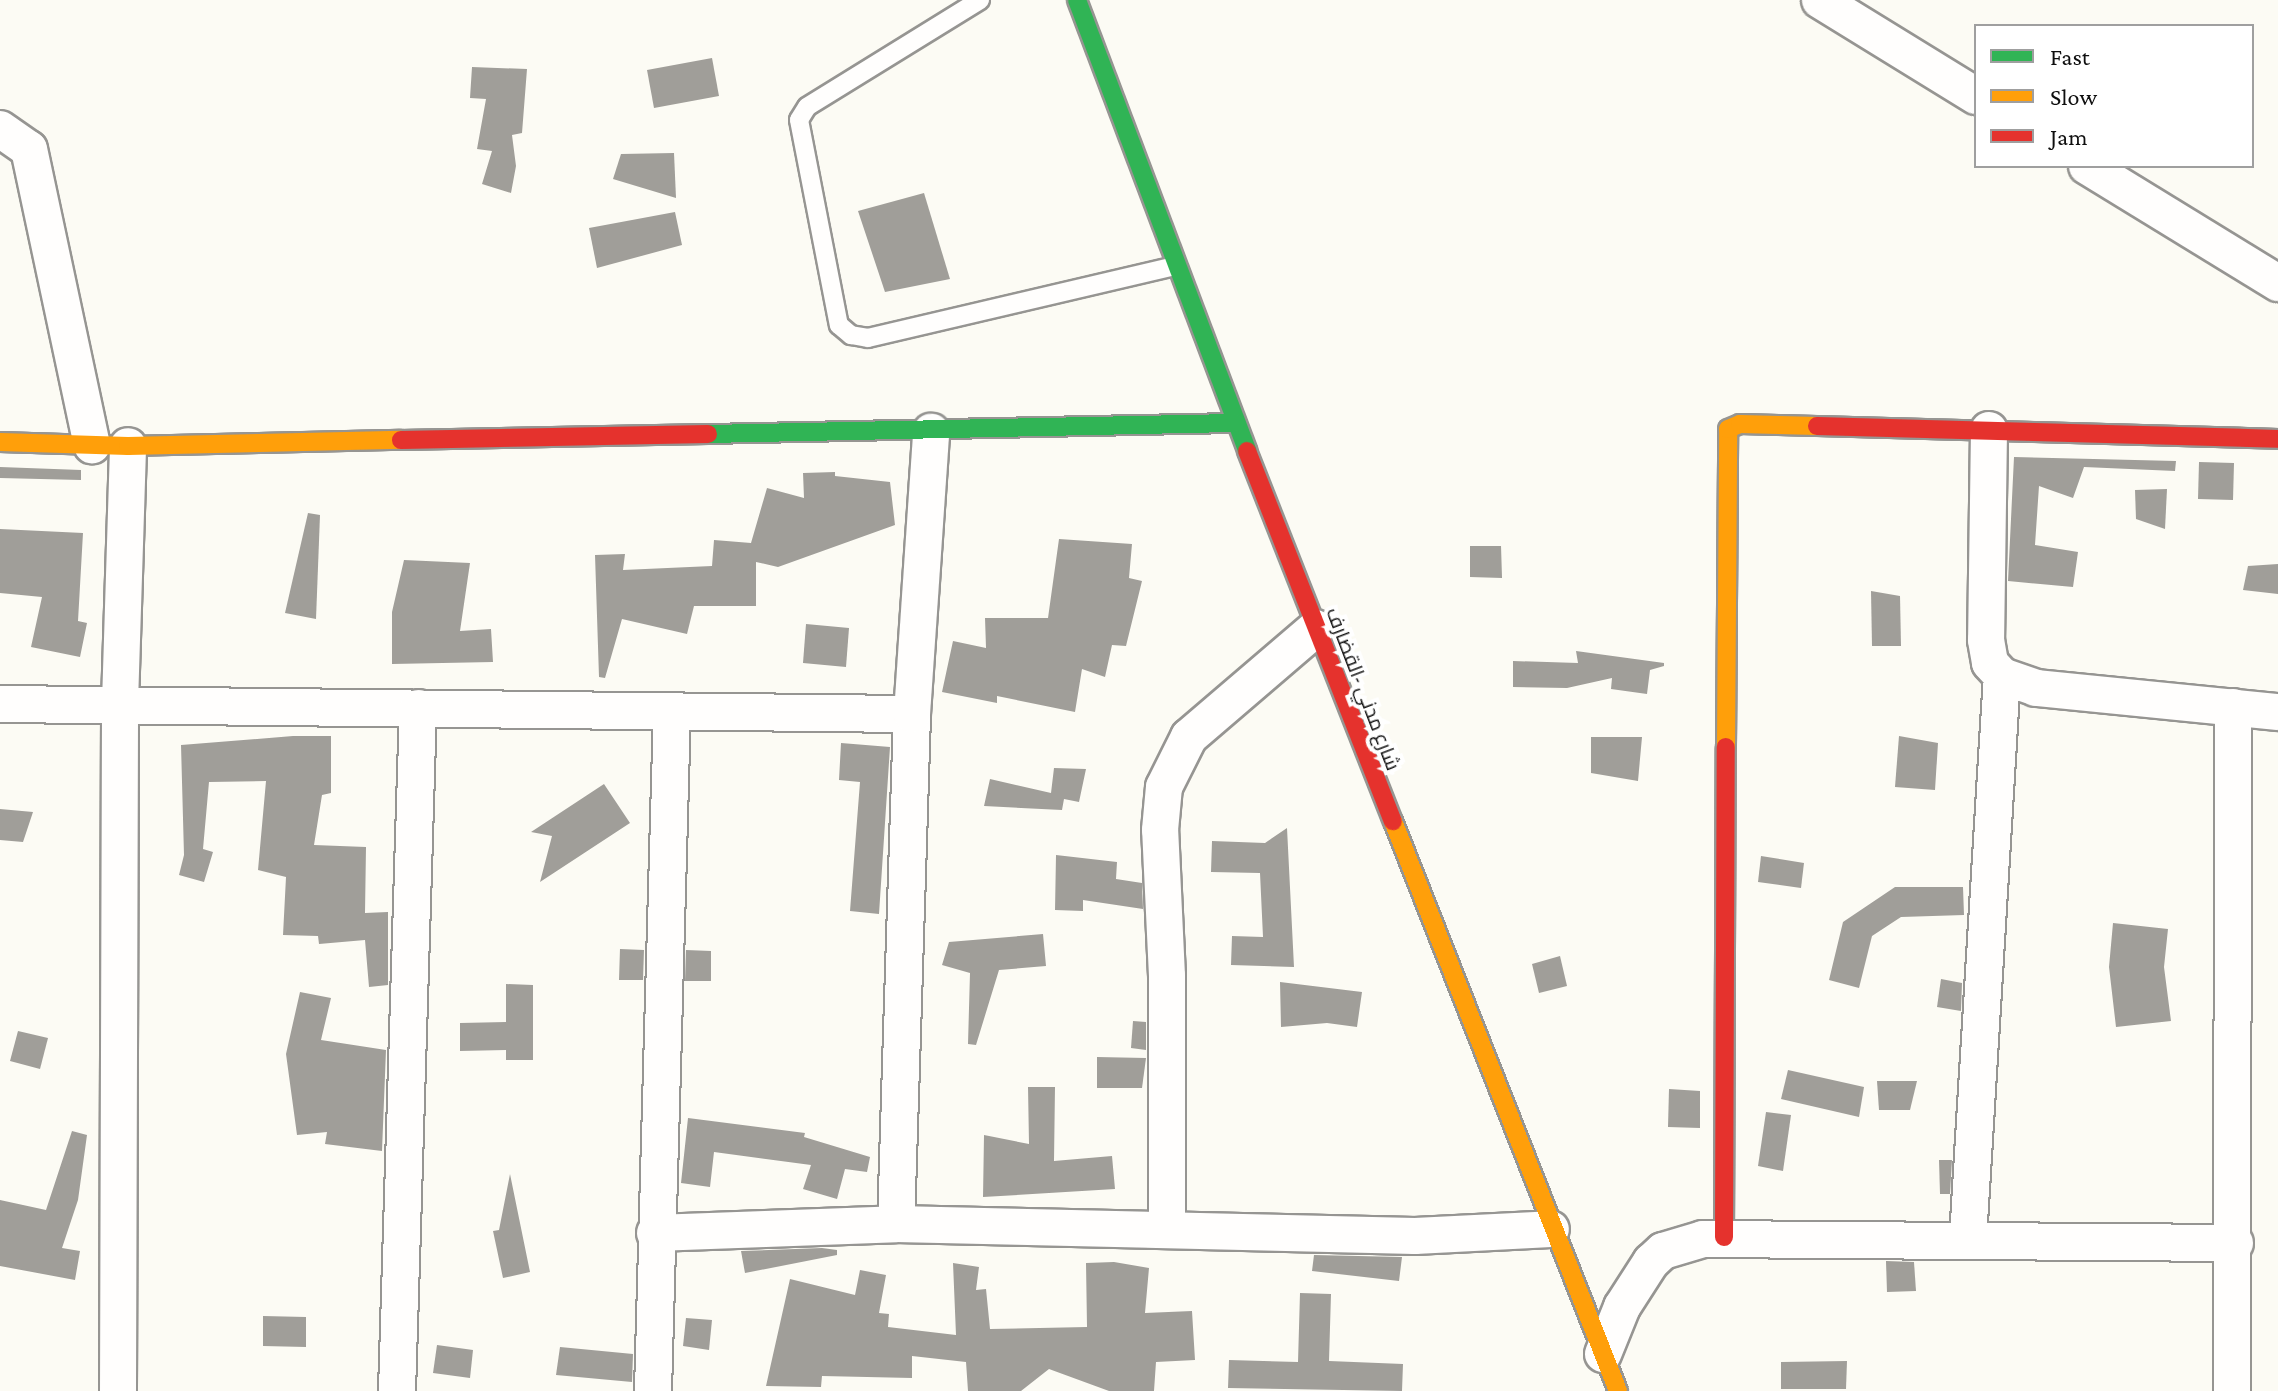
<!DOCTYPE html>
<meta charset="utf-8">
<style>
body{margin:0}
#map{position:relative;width:2278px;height:1391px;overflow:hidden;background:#fcfbf4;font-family:"Crimson Pro",Cairo,serif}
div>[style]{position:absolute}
.building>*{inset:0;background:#a09e99}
.roads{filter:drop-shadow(2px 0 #969592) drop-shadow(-2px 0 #969592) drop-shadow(0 2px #969592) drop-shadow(0 -2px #969592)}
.lane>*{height:18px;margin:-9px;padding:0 9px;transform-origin:9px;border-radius:9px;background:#fffefd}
.street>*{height:36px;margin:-18px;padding:0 18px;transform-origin:18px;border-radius:18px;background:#fffefd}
.fast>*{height:18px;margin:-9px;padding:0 9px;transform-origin:9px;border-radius:9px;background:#30b455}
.slow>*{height:18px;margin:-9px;padding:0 9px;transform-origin:9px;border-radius:9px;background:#ff9f0a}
.jam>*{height:18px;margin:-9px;padding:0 9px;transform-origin:9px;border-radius:9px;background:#e5322d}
span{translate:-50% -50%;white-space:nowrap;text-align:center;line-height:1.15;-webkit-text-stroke:8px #fff;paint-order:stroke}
.street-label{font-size:20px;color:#0f0f0f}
.legend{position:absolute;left:1974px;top:24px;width:280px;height:144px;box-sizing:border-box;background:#fff;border:2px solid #9f9f9f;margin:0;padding:10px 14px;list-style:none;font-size:24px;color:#0f0f0f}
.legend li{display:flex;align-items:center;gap:16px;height:40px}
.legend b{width:40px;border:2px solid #9f9f9f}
</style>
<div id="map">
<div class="building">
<i style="clip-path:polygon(712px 58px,719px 96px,654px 108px,647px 70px)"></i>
<i style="clip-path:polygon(472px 67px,527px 69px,522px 133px,512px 135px,516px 166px,511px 193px,482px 184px,492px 151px,477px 149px,486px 99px,470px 98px)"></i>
<i style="clip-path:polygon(674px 153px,676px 198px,613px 179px,621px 154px)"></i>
<i style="clip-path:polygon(924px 193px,950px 279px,885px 292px,858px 211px)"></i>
<i style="clip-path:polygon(675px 212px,682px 245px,597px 268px,589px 228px)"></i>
<i style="clip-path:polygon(2014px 457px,2176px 461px,2175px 471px,2084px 467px,2073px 498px,2039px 486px,2035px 545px,2078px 552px,2073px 587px,2008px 581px)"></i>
<i style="clip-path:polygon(2199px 462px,2234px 463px,2233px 500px,2198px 499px)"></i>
<i style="clip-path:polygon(0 467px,81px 470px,81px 480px,0 478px)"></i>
<i style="clip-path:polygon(835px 472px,835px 476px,890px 482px,895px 525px,778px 567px,756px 562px,756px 606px,694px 606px,687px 634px,622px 619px,605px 678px,599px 677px,595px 555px,625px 554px,623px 570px,712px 566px,714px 540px,751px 543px,767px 488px,804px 498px,803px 473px)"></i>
<i style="clip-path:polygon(2167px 489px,2165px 529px,2136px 519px,2135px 490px)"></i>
<i style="clip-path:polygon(308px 513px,320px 515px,316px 619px,285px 613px)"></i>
<i style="clip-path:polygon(0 529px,83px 533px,78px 621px,87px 623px,80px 657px,31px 647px,42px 597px,0 593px)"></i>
<i style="clip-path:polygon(1059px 539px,1132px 544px,1129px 578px,1142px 581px,1126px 646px,1112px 645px,1105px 677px,1082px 669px,1075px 712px,997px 696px,997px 703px,942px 692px,953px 641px,986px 648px,985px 618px,1048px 618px)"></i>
<i style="clip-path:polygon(1470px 546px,1501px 546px,1502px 578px,1470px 577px)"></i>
<i style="clip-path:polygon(404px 560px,470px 563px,460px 631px,491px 629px,493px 662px,392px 664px,392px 612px)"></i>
<i style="clip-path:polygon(2278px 564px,2278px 594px,2243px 590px,2248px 566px)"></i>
<i style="clip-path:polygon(1871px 591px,1900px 596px,1901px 646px,1872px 646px)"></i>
<i style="clip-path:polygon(806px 624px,849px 628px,846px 667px,803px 663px)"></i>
<i style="clip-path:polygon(1576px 651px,1664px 663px,1664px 666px,1650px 670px,1647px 694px,1611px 689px,1612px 678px,1567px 688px,1513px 687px,1513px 661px,1578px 663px)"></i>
<i style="clip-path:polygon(293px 736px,331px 736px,331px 793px,322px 795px,314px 845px,366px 847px,365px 913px,388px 912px,388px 985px,369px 987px,365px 940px,319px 944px,318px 936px,283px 935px,286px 877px,258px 870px,266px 781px,209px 782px,203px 849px,213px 852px,204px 882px,179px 875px,184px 855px,181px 745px)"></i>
<i style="clip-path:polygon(1899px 736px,1938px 743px,1935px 790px,1895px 787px)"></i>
<i style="clip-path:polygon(1591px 737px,1642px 737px,1638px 781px,1591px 773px)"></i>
<i style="clip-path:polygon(841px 743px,890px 747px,879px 914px,850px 911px,860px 782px,839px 780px)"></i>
<i style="clip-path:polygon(1054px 768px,1086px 769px,1079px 802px,1064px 799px,1062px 810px,984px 806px,990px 779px,1051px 793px)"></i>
<i style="clip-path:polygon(604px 784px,630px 823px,540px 882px,552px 836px,531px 832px)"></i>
<i style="clip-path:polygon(0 809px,33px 812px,23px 842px,0 840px)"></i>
<i style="clip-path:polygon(1287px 828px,1294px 967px,1231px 965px,1232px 936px,1263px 937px,1260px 873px,1211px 872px,1212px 841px,1265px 843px)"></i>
<i style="clip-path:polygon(1056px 855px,1117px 862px,1116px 879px,1142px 883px,1143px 909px,1083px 900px,1083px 911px,1055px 910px)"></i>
<i style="clip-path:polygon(1761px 856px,1804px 863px,1801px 888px,1758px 882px)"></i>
<i style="clip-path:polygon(1895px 887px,1963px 887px,1964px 915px,1901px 917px,1872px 936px,1859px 988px,1829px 980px,1843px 922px)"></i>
<i style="clip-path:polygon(2113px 923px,2168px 929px,2164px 967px,2171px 1021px,2116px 1027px,2109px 967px)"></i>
<i style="clip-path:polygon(1043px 934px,1046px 966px,999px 970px,976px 1045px,968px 1044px,970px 973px,942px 965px,949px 942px)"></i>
<i style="clip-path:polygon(620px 949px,644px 950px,643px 980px,619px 980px)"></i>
<i style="clip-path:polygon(686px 950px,711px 951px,711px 981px,685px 981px)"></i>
<i style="clip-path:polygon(1560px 956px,1567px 986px,1539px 993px,1532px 964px)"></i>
<i style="clip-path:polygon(1941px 979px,1962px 983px,1961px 1011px,1937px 1007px)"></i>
<i style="clip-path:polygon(1280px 982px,1362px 992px,1357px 1027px,1327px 1023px,1281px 1027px)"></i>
<i style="clip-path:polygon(506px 984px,533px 985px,533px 1060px,506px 1060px,506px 1050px,460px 1051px,460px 1023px,506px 1022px)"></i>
<i style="clip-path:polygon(300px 992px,331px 998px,321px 1040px,386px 1050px,382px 1151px,325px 1144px,327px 1132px,297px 1135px,286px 1054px)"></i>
<i style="clip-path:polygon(1133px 1021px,1146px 1022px,1146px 1050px,1131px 1048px)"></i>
<i style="clip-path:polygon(18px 1031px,48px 1038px,40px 1069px,10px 1061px)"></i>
<i style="clip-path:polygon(1097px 1057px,1146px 1058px,1142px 1088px,1097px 1088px)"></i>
<i style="clip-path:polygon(1788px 1070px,1864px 1087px,1859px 1117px,1781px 1099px)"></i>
<i style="clip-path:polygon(1877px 1081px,1917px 1081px,1910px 1110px,1879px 1110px)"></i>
<i style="clip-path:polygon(1028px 1087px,1055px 1087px,1054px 1161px,1112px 1156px,1115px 1189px,983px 1197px,984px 1135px,1029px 1144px)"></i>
<i style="clip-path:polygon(1669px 1089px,1700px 1091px,1700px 1128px,1668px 1127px)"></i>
<i style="clip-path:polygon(1766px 1112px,1791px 1115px,1783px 1171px,1758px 1166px)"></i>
<i style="clip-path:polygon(688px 1118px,805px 1133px,804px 1137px,870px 1157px,867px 1172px,845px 1169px,837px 1199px,803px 1189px,811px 1165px,714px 1152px,710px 1187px,681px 1183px)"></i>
<i style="clip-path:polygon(72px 1131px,87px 1135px,78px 1200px,62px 1248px,80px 1251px,75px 1280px,0 1266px,0 1200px,46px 1210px)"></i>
<i style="clip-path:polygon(1939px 1160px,1952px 1160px,1950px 1194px,1940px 1194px)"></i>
<i style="clip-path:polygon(510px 1174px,530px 1272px,503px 1278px,493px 1231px,499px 1230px)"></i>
<i style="clip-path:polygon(822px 1248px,837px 1250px,837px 1255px,745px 1273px,741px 1251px)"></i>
<i style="clip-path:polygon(1314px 1255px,1402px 1257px,1399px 1281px,1312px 1271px)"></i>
<i style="clip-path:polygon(1886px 1261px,1914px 1262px,1916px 1291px,1887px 1292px)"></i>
<i style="clip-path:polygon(1114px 1262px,1149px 1268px,1145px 1313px,1192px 1311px,1195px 1360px,1156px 1362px,1154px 1391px,1109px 1391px,1049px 1369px,1021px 1391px,968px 1391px,966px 1362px,912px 1356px,912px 1378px,822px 1376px,821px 1387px,766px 1386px,790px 1279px,855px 1295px,860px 1270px,886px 1275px,879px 1313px,889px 1314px,888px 1327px,956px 1335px,953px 1263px,979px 1267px,976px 1290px,986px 1289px,990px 1329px,1087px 1327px,1086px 1263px)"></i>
<i style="clip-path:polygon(1300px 1293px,1331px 1294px,1329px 1361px,1403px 1364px,1402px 1391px,1228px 1388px,1229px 1360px,1298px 1362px)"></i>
<i style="clip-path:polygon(263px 1316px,306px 1317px,306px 1347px,263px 1346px)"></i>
<i style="clip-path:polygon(686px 1318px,712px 1320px,709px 1350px,683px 1346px)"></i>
<i style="clip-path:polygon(437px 1345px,473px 1350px,470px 1378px,433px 1373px)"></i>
<i style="clip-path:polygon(560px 1347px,633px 1354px,632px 1382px,556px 1375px)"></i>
<i style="clip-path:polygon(1847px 1361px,1846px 1389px,1781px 1389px,1781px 1362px)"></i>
</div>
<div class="roads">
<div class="lane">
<i style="left:980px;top:0;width:203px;rotate:148.3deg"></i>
<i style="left:807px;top:107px;width:15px;rotate:122deg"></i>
<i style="left:799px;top:120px;width:209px;rotate:79deg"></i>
<i style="left:839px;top:325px;width:16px;rotate:40deg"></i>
<i style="left:851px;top:335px;width:17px;rotate:10deg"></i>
<i style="left:868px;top:338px;width:314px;rotate:-13.2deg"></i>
</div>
<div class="street">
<i style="left:1820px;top:0;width:183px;rotate:31.6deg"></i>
<i style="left:0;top:129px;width:35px;rotate:35deg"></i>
<i style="left:29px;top:149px;width:303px;rotate:78deg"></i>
<i style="left:2087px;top:166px;width:224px;rotate:31.5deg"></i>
<i style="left:1989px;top:430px;width:210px;rotate:90.8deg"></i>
<i style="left:1986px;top:640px;width:23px;rotate:80deg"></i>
<i style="left:1990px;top:663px;width:18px;rotate:47deg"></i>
<i style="left:2002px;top:676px;width:36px;rotate:19deg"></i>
<i style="left:2036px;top:688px;width:243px;rotate:5.7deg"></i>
<i style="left:0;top:704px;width:912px;rotate:0.63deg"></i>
<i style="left:896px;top:1224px;width:510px;rotate:-88.2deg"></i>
<i style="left:912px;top:714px;width:283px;rotate:-86.1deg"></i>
<i style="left:1167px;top:1228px;width:252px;rotate:-90deg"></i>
<i style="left:1167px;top:976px;width:146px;rotate:-92.7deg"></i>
<i style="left:1160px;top:830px;width:43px;rotate:-84.7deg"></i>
<i style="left:1164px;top:787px;width:56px;rotate:-63.4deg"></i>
<i style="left:1189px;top:737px;width:167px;rotate:-40.6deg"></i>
<i style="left:655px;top:1233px;width:241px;rotate:-2.1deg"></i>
<i style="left:896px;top:1224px;width:519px;rotate:1.32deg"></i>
<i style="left:1415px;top:1236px;width:136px;rotate:-2.9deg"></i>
<i style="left:1968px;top:1238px;width:563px;rotate:-86.54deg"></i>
<i style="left:1603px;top:1354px;width:51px;rotate:-68deg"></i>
<i style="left:1622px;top:1307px;width:54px;rotate:-57.2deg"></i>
<i style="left:1651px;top:1262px;width:16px;rotate:-43deg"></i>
<i style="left:1663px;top:1251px;width:42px;rotate:-16.7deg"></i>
<i style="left:1703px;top:1239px;width:532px;rotate:0.43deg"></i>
<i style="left:118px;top:1391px;width:688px;rotate:-89.83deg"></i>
<i style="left:120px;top:703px;width:257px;rotate:-88.2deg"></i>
<i style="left:397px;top:1391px;width:683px;rotate:-88.24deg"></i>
<i style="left:653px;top:1391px;width:680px;rotate:-88.4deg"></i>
<i style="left:2232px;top:1391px;width:684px;rotate:-89.92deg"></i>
</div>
<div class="fast">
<i style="left:1077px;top:0;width:482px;rotate:69.3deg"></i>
<i style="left:708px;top:434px;width:527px;rotate:-1.2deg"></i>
</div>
<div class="slow">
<i style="left:0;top:442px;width:128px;rotate:1.8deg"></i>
<i style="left:128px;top:446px;width:273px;rotate:-1.3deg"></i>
<i style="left:1726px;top:747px;width:318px;rotate:-89.6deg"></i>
<i style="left:1728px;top:429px;width:13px;rotate:-23deg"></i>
<i style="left:1740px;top:424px;width:77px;rotate:1.5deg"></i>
<i style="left:1393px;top:821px;width:613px;rotate:68.46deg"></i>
</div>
<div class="jam">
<i style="left:1817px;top:426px;width:461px;rotate:1.6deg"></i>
<i style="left:401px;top:440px;width:307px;rotate:-1.1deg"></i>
<i style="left:1247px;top:451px;width:398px;rotate:68.5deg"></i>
<i style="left:1724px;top:1237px;width:490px;rotate:-89.8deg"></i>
</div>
</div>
<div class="street-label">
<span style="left:1363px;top:689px;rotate:69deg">شارع مدني -القضارف</span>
</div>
<ul class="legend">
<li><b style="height:10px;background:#30b455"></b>Fast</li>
<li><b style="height:10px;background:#ff9f0a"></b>Slow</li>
<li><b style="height:10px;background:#e5322d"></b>Jam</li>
</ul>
</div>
